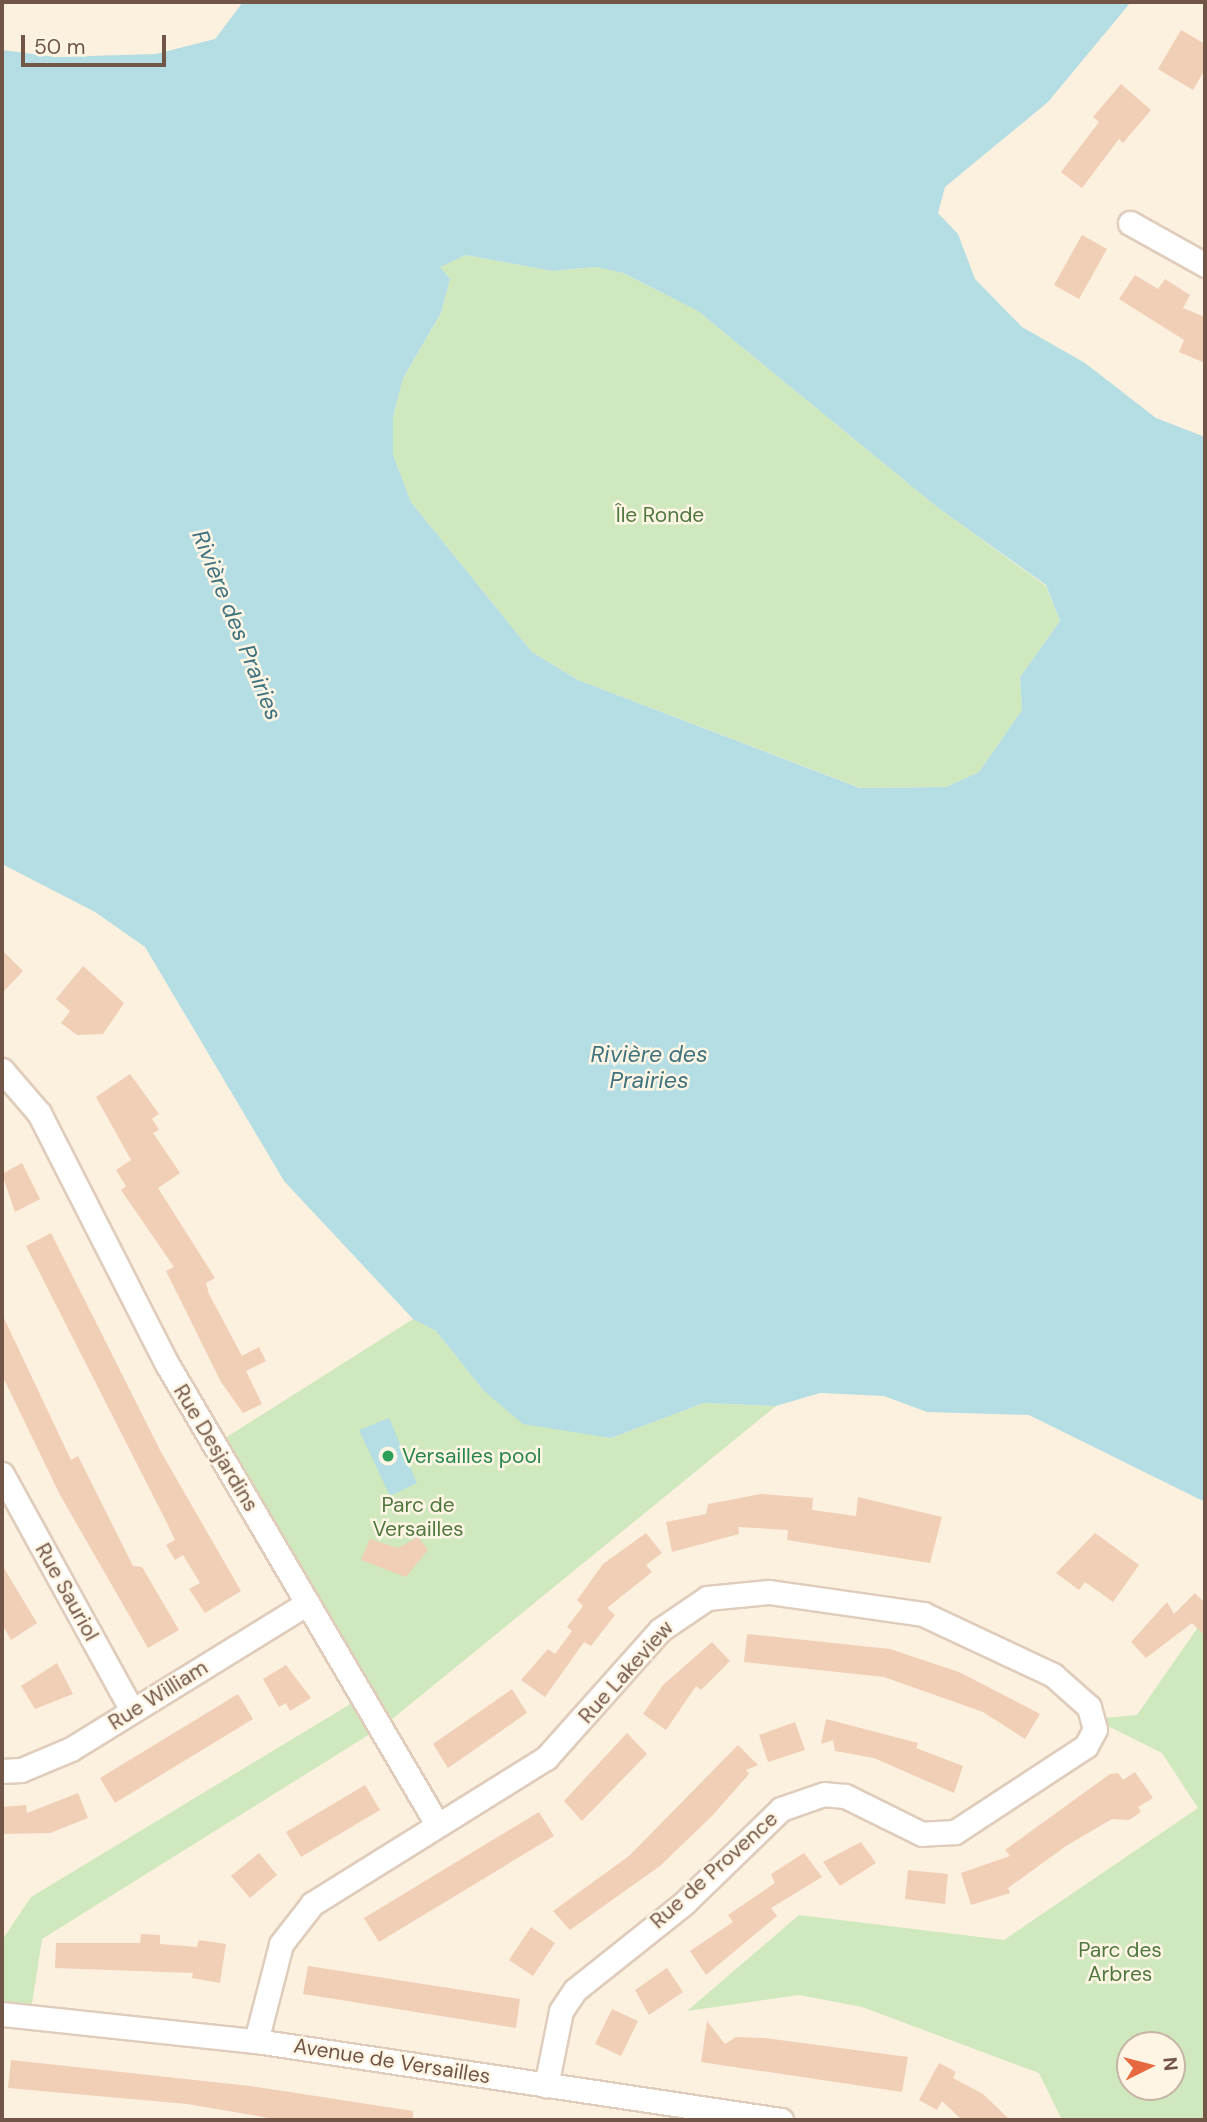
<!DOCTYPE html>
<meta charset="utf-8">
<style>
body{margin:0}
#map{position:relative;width:1207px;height:2122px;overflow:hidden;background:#fcf1de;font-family:"DM Sans",sans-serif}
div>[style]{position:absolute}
.green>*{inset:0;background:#cfe8be}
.water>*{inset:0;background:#b4dde4}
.building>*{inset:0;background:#f1ceb6}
.roads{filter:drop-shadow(2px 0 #dfccbb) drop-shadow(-2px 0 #dfccbb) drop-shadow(0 2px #dfccbb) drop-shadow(0 -2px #dfccbb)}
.minor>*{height:23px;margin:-11.5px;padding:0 11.5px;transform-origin:11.5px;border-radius:11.5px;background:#fff}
.dots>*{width:19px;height:19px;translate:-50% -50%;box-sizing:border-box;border:4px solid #fff5e4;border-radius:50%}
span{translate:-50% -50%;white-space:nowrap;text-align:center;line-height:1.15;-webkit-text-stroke:5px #fff5e4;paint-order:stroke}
.park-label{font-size:21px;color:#4f783f}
.street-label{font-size:21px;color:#715647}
.leisure-label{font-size:21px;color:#27864d}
.left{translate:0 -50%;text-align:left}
.water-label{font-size:23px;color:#3e737f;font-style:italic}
.frame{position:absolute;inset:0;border:4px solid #715647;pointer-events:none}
.north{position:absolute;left:1116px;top:2031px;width:70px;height:70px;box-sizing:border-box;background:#fff5e4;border:2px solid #c6b5a5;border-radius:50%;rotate:84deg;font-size:19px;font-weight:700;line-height:28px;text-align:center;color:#715647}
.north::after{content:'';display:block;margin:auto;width:24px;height:32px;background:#e76942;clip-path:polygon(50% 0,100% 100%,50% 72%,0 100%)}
.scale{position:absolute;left:21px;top:35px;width:145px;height:32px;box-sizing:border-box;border:4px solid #715647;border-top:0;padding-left:9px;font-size:21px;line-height:24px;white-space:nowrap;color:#715647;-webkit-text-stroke:5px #fff5e4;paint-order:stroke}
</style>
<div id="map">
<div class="green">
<i style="clip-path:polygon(466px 255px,552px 271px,596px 267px,623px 273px,698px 311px,937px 507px,1046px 586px,1060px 621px,1020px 677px,1022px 710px,979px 772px,946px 787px,861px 788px,578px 680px,532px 652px,411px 502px,393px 455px,393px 417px,403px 378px,441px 313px,450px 279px,439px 267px)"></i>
<i style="clip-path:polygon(413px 1319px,436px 1331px,484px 1391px,611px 1438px,704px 1403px,776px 1406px,386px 1724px,42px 1939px,30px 2017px,2px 2014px,2px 1940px,31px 1897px,362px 1697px,214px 1445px)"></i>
<i style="clip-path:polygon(evenodd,1205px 1617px,1205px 2120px,1062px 2120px,1039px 2073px,862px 2007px,799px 1995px,687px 2011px,799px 1915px,1004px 1940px,1198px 1808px,1162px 1753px,1094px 1719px,1137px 1715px,1205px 1617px,1130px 2045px,1172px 2045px,1172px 2087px,1130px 2087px,1130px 2045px)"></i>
</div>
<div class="water">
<i style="clip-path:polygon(evenodd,243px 2px,1131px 2px,1048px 102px,945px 187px,938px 213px,958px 234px,975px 279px,1022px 327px,1085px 363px,1156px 418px,1205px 437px,1205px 1502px,1029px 1415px,927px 1412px,884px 1396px,820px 1393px,776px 1406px,704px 1403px,611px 1438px,523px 1424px,484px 1391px,436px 1331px,413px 1319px,284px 1181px,145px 947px,95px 912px,2px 864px,2px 50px,56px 57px,156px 54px,215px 39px,243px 2px,466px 255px,552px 271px,596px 267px,623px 273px,698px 311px,937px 507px,1046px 585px,1060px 621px,1020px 677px,1022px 710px,979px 772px,946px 787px,860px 788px,578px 680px,532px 652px,411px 502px,393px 455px,393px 417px,403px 378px,441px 313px,450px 279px,440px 267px,466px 255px)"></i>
<i style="clip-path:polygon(389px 1418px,417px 1483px,390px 1496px,359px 1430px)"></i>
</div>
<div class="building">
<i style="clip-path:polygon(1181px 30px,1205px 44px,1205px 69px,1193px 90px,1158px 69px)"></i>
<i style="clip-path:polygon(1121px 84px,1151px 110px,1123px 143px,1119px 139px,1082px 188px,1061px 172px,1099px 122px,1093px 117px)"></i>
<i style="clip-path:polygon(1082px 235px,1107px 249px,1079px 299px,1054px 285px)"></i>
<i style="clip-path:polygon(1135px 275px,1158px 289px,1165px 279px,1190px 295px,1183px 308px,1205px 317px,1205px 363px,1179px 352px,1184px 340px,1119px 299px)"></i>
<i style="clip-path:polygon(2px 950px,23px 971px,2px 993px)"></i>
<i style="clip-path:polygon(83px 966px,124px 1003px,103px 1034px,77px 1035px,61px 1023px,70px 1011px,56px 999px)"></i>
<i style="clip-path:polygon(130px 1074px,159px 1114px,152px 1119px,159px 1130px,153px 1133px,180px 1173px,158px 1188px,215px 1278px,206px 1283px,209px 1294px,242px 1356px,259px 1347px,266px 1361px,246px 1371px,262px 1404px,243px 1413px,221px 1382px,166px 1271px,174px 1267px,121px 1190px,126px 1186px,116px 1170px,131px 1160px,96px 1097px)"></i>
<i style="clip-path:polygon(22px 1163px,40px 1199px,15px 1212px,2px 1174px)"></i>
<i style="clip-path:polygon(51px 1233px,161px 1452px,241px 1591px,205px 1613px,189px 1589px,200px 1583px,183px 1555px,175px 1560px,166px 1545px,175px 1540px,167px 1523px,26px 1246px)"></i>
<i style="clip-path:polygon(2px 1314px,71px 1460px,78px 1456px,133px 1566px,142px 1567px,179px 1630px,148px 1648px,60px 1495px,2px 1375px)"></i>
<i style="clip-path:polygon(761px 1494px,813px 1498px,812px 1510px,856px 1516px,858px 1497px,942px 1517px,930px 1563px,787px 1540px,788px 1530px,738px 1527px,739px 1534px,672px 1552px,666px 1522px,706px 1514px,708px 1504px)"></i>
<i style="clip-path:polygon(646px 1533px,662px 1553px,646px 1565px,652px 1572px,607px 1608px,615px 1615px,591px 1646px,584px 1642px,545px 1697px,521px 1680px,548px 1649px,555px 1654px,572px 1631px,567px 1627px,583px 1606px,577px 1600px,603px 1564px)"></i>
<i style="clip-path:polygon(1095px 1533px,1139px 1565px,1113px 1602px,1085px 1582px,1079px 1590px,1056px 1573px)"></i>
<i style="clip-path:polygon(418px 1537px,428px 1550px,406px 1577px,361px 1560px,370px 1539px,398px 1548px)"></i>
<i style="clip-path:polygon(2px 1565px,37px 1623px,11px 1640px,2px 1624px)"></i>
<i style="clip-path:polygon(1195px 1593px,1205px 1603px,1205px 1636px,1192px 1623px,1146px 1658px,1131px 1642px,1167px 1602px,1174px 1614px)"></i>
<i style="clip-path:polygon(747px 1634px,890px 1649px,959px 1672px,1040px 1714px,1025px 1739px,983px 1712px,884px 1677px,744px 1662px)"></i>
<i style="clip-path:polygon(712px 1642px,730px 1661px,701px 1690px,696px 1686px,666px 1730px,643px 1714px,663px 1685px)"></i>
<i style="clip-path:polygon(57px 1663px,73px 1694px,35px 1709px,21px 1686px)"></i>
<i style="clip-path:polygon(286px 1665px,311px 1698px,290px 1711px,286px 1703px,279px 1707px,263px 1679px)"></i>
<i style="clip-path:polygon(512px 1689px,527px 1713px,448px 1768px,433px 1744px)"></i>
<i style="clip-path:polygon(238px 1694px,253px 1719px,115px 1803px,100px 1778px)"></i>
<i style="clip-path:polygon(826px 1719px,918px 1743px,916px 1748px,963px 1766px,954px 1793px,874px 1758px,835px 1751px,833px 1740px,821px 1744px)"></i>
<i style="clip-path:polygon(795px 1722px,805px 1750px,768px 1762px,759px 1735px)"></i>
<i style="clip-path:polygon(627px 1733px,647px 1754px,582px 1821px,564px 1801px)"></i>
<i style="clip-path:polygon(738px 1745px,758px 1765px,746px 1770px,749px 1774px,712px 1816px,660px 1866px,570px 1930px,553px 1911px,629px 1856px)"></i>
<i style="clip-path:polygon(1135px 1772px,1153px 1798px,1138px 1807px,1141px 1812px,1129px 1820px,1112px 1819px,1066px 1846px,1008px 1888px,1010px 1893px,971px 1905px,961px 1873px,1010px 1856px,1005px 1850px,1110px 1774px,1118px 1773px,1123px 1780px)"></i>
<i style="clip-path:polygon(365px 1785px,380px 1810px,301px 1857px,286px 1832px)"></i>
<i style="clip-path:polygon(78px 1793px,88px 1818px,50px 1833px,2px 1834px,2px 1807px,26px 1805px,27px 1813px)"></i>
<i style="clip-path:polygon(539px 1812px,554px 1836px,379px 1942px,364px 1918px)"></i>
<i style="clip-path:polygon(861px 1842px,876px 1863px,840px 1886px,823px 1862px)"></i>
<i style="clip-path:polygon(259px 1853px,277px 1875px,250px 1898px,231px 1876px)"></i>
<i style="clip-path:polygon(804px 1853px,822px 1877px,771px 1908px,777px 1916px,706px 1975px,690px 1951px,733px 1922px,728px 1915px,775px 1883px,771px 1874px)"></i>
<i style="clip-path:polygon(908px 1870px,948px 1874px,945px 1904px,905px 1899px)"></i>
<i style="clip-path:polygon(531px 1927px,555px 1943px,533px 1976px,509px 1960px)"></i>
<i style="clip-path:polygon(141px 1934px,160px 1935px,160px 1944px,197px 1947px,199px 1940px,226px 1944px,220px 1983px,192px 1978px,193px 1973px,55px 1968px,56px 1943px,140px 1943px)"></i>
<i style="clip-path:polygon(308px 1966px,520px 1999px,516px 2028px,303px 1994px)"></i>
<i style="clip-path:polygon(667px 1968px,683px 1992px,649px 2015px,635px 1990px)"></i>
<i style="clip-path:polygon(612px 2009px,638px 2021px,621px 2056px,595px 2044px)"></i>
<i style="clip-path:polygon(707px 2021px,725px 2044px,736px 2037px,765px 2038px,908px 2057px,902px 2092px,701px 2062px)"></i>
<i style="clip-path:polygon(11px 2060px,250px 2086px,413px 2111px,413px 2120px,280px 2120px,187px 2104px,8px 2088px)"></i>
<i style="clip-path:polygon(939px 2063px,956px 2072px,953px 2078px,983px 2094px,1010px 2120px,962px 2120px,942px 2101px,937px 2110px,919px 2100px)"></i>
</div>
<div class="roads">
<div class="minor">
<i style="left:1130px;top:223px;width:86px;rotate:29.2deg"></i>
<i style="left:2px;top:1070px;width:57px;rotate:49.3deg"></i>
<i style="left:39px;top:1113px;width:282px;rotate:63deg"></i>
<i style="left:167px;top:1364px;width:533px;rotate:59.59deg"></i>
<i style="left:2px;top:1474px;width:269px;rotate:61.2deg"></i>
<i style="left:2px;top:1771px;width:19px;rotate:-3deg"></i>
<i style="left:21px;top:1770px;width:54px;rotate:-22.8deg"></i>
<i style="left:71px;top:1749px;width:278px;rotate:-31.7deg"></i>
<i style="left:2px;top:2014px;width:255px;rotate:6.1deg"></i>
<i style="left:256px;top:2041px;width:531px;rotate:8.56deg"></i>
<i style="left:256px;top:2041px;width:100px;rotate:-75.5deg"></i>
<i style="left:281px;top:1944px;width:51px;rotate:-52.2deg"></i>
<i style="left:312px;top:1904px;width:276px;rotate:-32deg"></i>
<i style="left:546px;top:1758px;width:171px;rotate:-48.3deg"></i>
<i style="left:660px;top:1630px;width:57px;rotate:-34.2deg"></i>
<i style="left:707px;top:1598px;width:62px;rotate:-5.5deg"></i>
<i style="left:769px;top:1592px;width:156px;rotate:8.1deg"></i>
<i style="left:923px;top:1614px;width:144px;rotate:25.1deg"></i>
<i style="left:1053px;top:1675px;width:48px;rotate:41.6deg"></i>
<i style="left:1089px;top:1707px;width:23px;rotate:75deg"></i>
<i style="left:1095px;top:1729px;width:19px;rotate:118deg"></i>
<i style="left:1086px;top:1746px;width:157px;rotate:146.7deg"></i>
<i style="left:955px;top:1832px;width:33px;rotate:177deg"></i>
<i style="left:922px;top:1834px;width:86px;rotate:-153.7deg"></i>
<i style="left:845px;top:1796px;width:21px;rotate:-175deg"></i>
<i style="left:824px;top:1794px;width:46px;rotate:160.8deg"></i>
<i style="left:781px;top:1809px;width:136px;rotate:135.9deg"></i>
<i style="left:683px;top:1904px;width:138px;rotate:141.5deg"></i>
<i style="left:575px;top:1990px;width:25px;rotate:124deg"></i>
<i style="left:561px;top:2011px;width:76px;rotate:101.3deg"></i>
</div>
</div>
<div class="dots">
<i style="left:388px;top:1456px;background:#2e9e5b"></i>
</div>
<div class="park-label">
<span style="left:660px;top:515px">Île Ronde</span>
<span style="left:418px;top:1517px">Parc de<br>Versailles</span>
<span style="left:1120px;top:1962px">Parc des<br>Arbres</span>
</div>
<div class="street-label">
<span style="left:216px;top:1448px;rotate:59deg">Rue Desjardins</span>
<span style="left:67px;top:1592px;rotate:61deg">Rue Sauriol</span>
<span style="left:626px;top:1672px;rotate:-48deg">Rue Lakeview</span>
<span style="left:158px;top:1695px;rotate:-32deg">Rue William</span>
<span style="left:714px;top:1870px;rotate:-42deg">Rue de Provence</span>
<span style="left:392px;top:2061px;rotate:9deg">Avenue de Versailles</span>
</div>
<div class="leisure-label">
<span class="left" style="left:402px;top:1456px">Versailles pool</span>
</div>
<div class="water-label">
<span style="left:237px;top:625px;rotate:68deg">Rivière des Prairies</span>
<span style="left:649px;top:1067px">Rivière des<br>Prairies</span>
</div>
<div class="frame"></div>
<div class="north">N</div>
<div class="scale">50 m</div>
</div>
